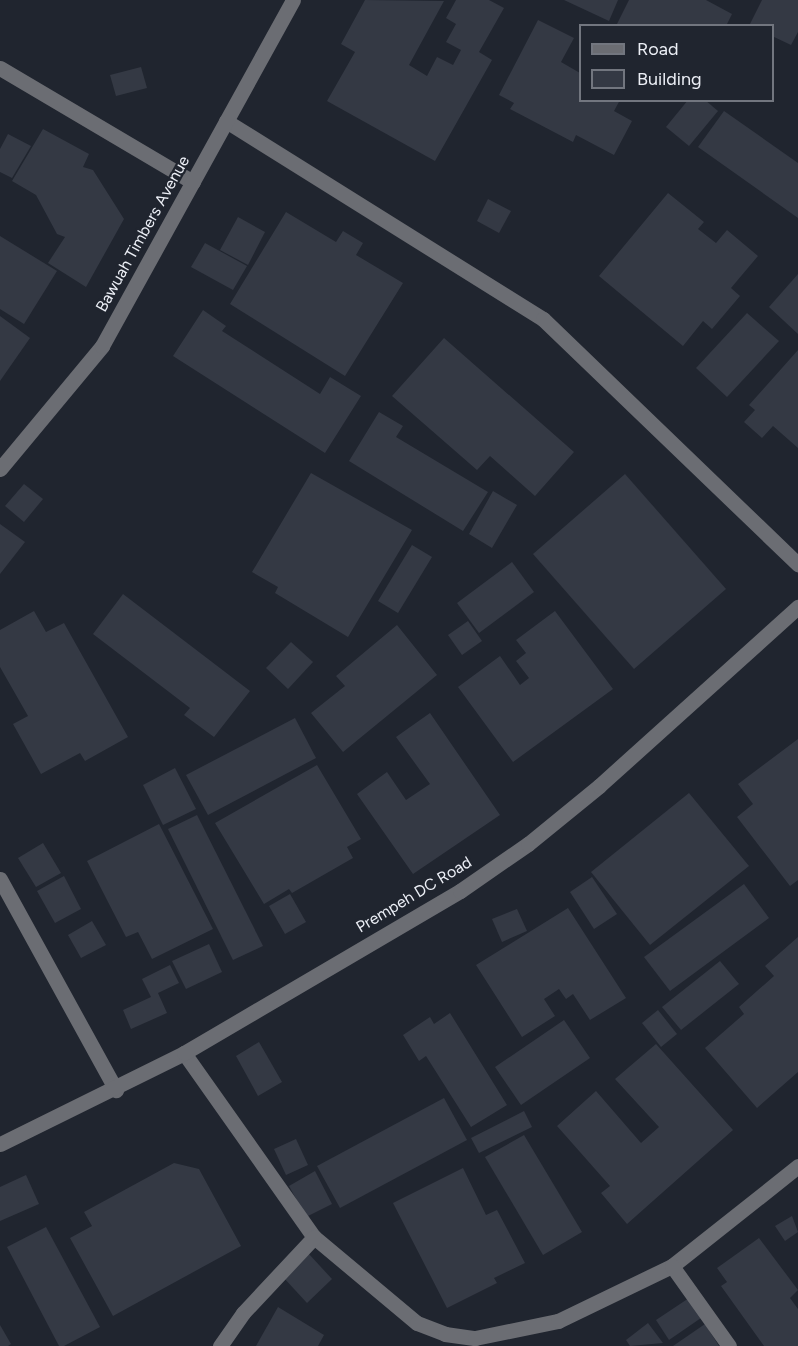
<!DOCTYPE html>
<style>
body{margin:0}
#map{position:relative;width:798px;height:1346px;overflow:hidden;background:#20252f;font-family:Figtree,sans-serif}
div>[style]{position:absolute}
.building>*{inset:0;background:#343944}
.minor>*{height:15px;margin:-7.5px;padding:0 7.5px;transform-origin:7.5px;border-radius:7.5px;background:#6b6d73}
span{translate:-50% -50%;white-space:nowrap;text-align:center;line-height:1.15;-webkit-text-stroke:4.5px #20252f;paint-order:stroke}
.street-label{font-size:16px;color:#eceff6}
.legend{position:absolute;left:579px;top:24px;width:195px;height:78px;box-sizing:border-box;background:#20252f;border:2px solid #72767f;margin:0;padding:8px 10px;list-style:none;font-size:18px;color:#eceff6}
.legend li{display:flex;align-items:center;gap:12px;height:30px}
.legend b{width:30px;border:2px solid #72767f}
</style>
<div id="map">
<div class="building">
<i style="clip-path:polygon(365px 0,444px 1px,409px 65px,427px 76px,437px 57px,453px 65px,461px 50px,446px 42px,456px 24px,446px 18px,456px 0,489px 0,504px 8px,479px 52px,492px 60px,435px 161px,327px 101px,355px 52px,341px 44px)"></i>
<i style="clip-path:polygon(564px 0,618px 0,609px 21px)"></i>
<i style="clip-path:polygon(629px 0,706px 0,732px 14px,726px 26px,616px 26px)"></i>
<i style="clip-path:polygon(762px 0,798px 0,798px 32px,791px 45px,772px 36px,772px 26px,750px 24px)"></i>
<i style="clip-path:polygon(538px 20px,574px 38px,561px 62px,580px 73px,580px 100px,620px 100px,614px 111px,632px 121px,614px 155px,576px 135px,573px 142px,510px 109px,514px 103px,499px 95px)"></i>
<i style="clip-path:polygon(141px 67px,147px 88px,116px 96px,110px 75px)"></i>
<i style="clip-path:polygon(688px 100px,705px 100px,718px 111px,689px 146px,666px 127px)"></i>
<i style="clip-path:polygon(724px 111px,798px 163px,798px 218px,698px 147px)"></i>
<i style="clip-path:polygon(43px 129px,89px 154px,83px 167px,93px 170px,124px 219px,86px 287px,48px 263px,65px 237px,57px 234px,36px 195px,12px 181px)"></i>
<i style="clip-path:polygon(8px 134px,31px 146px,12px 178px,0 172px,0 149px)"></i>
<i style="clip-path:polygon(668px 193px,704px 222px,698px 229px,716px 243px,727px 230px,758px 256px,731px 288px,740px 296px,712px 329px,703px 321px,683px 346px,599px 276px)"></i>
<i style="clip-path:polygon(488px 199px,511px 211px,499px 233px,477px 221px)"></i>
<i style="clip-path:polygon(286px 212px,336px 242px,343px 231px,363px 243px,356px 255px,403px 283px,345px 376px,230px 304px)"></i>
<i style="clip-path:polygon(238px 217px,265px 232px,248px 265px,220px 250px)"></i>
<i style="clip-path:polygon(0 236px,57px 271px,24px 324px,0 309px)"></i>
<i style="clip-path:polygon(205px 243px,247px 266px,233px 290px,191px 267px)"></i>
<i style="clip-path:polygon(798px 274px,798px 334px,769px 307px)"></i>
<i style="clip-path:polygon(203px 310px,226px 326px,222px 331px,320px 394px,330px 377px,361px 396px,325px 453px,173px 356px)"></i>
<i style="clip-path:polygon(747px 313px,779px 341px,727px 397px,696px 368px)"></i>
<i style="clip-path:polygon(0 316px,30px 338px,0 381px)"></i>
<i style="clip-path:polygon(444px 338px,574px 452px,535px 496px,490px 456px,477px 470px,392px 396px)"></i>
<i style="clip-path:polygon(798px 350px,798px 448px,773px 426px,762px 438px,744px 422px,755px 410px,749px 405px)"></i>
<i style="clip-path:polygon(379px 412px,403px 426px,396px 437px,488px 492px,463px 531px,349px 461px)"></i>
<i style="clip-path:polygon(311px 473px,412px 530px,348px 637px,275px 593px,278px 587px,252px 572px)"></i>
<i style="clip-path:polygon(625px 474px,726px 589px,634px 669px,533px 554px)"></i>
<i style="clip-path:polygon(24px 484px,43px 499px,24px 522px,5px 506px)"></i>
<i style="clip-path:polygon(493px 491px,517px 505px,492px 548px,469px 534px)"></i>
<i style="clip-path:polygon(0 524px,25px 542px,0 574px)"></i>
<i style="clip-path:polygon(412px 545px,432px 557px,398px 613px,378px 601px)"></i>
<i style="clip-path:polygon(512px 562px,534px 592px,479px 633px,457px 603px)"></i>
<i style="clip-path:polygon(123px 594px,250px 691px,214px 737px,184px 715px,190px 708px,93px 634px)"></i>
<i style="clip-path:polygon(34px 611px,46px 632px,64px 623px,128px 737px,85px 761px,80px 753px,41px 774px,13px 724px,28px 716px,0 667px,0 630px)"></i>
<i style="clip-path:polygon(555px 611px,613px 689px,513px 762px,458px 687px,500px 656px,520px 685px,529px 678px,516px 661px,526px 653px,516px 640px)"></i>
<i style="clip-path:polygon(468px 621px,482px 641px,462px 655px,448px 635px)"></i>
<i style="clip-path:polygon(397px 625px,437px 675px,343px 752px,311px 713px,345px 686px,336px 676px)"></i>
<i style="clip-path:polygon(291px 642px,313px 662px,288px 689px,266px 668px)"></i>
<i style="clip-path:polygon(430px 713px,500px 815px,413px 874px,357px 794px,387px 772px,406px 800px,430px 784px,396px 737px)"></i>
<i style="clip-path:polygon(295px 718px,316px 758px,208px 815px,186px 775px)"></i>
<i style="clip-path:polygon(798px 739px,798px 880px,790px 886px,737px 817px,753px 804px,738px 784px)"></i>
<i style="clip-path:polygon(317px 765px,361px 839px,347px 847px,353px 858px,292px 893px,289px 889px,264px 904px,215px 823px)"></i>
<i style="clip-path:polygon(175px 768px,196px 809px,163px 825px,143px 785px)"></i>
<i style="clip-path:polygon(689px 793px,749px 866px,650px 945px,591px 872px)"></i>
<i style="clip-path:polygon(197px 815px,263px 946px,233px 960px,168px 829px)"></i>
<i style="clip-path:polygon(159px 824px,213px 929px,152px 959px,138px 932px,126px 937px,87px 861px)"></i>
<i style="clip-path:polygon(43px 843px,61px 873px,36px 887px,18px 858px)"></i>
<i style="clip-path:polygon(64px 876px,81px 909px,55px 923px,37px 891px)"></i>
<i style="clip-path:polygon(592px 877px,617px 914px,594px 929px,570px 892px)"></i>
<i style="clip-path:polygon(744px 884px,769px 918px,670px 991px,644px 957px)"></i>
<i style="clip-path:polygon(290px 894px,306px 922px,285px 934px,269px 906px)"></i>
<i style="clip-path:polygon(568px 908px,626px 998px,590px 1020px,573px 994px,566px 999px,559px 989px,544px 999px,555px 1016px,522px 1037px,476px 965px)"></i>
<i style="clip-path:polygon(517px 909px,527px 931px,502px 942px,492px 919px)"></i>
<i style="clip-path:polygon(92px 921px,106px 945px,81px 958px,68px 935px)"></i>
<i style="clip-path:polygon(798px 937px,798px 1072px,757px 1108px,705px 1048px,744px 1014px,739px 1007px,774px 976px,765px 966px)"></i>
<i style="clip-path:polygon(209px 944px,222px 972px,186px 989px,172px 961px)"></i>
<i style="clip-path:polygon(720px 961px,739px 984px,681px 1030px,662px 1007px)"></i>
<i style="clip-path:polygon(170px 965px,179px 983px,158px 993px,167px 1013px,131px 1029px,123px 1010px,151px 997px,142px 979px)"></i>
<i style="clip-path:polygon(658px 1010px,677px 1034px,661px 1047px,642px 1023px)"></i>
<i style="clip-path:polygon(450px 1013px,507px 1105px,471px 1127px,426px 1056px,419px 1061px,403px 1035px,430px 1017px,434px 1024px)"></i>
<i style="clip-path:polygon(564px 1020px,590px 1058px,521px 1105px,495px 1067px)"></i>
<i style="clip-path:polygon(259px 1042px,282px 1082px,258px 1096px,236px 1056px)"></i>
<i style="clip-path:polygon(656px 1044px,733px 1130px,627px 1224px,601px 1193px,610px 1186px,557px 1126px,596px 1091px,641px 1143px,659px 1127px,615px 1079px)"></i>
<i style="clip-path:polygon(444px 1098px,467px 1140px,340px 1208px,317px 1166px)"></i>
<i style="clip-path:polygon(524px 1111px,532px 1127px,479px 1153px,471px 1138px)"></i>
<i style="clip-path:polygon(524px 1135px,582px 1232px,543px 1255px,485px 1157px)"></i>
<i style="clip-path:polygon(296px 1139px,308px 1165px,286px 1175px,274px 1149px)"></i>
<i style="clip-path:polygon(174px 1163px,199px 1169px,241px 1246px,113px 1316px,70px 1238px,92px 1226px,84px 1212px)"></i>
<i style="clip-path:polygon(463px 1168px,486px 1215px,497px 1210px,525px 1263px,494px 1278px,497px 1283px,447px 1308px,393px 1203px)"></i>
<i style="clip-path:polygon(315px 1171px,332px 1204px,306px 1217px,289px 1186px)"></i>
<i style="clip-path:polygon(26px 1175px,39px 1204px,0 1221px,0 1187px)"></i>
<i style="clip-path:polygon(792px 1216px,798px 1232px,785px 1241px,775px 1226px)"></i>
<i style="clip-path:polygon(46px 1227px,100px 1327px,64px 1346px,59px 1346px,7px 1247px)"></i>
<i style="clip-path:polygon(759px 1238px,798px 1290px,790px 1298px,798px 1309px,798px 1346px,764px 1346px,721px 1286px,727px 1282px,717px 1268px)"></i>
<i style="clip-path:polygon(308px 1253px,332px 1279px,307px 1303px,283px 1277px)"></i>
<i style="clip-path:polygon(689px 1298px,701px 1318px,669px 1340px,656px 1320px)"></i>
<i style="clip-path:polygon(278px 1307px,324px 1335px,318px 1346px,256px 1346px)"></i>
<i style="clip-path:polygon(648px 1323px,663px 1343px,630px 1346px,626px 1340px)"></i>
<i style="clip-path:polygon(705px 1324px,719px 1346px,673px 1346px)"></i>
<i style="clip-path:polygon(0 1325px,11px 1344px,8px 1346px,0 1346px)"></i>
</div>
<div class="minor">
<i style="left:0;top:68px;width:224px;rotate:30.6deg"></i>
<i style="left:226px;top:121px;width:374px;rotate:32deg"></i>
<i style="left:543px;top:319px;width:354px;rotate:43.9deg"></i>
<i style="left:0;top:469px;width:160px;rotate:-50.3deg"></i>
<i style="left:102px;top:346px;width:395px;rotate:-61.1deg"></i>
<i style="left:0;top:879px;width:241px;rotate:61.2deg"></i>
<i style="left:184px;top:1053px;width:225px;rotate:54.8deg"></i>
<i style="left:314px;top:1237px;width:134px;rotate:39.9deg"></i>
<i style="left:417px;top:1323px;width:30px;rotate:21deg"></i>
<i style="left:445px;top:1334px;width:30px;rotate:8deg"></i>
<i style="left:475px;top:1338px;width:85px;rotate:-11.6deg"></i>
<i style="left:558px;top:1321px;width:127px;rotate:-25.8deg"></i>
<i style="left:672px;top:1266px;width:161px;rotate:-38.4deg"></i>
<i style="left:0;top:1144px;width:205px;rotate:-26.3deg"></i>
<i style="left:184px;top:1053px;width:320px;rotate:-30.4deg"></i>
<i style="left:460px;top:891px;width:83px;rotate:-34.7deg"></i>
<i style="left:528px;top:844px;width:92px;rotate:-39.2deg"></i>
<i style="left:599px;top:786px;width:268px;rotate:-42deg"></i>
<i style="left:672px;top:1266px;width:98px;rotate:54.5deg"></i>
<i style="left:220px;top:1346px;width:40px;rotate:-55.1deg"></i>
<i style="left:243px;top:1313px;width:104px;rotate:-46.9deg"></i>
</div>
<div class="street-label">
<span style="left:143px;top:234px;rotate:-61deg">Bawuah Timbers Avenue</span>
<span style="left:414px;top:895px;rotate:-31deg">Prempeh DC Road</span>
</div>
<ul class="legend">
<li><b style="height:8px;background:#6b6d73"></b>Road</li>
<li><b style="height:16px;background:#343944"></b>Building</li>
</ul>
</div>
